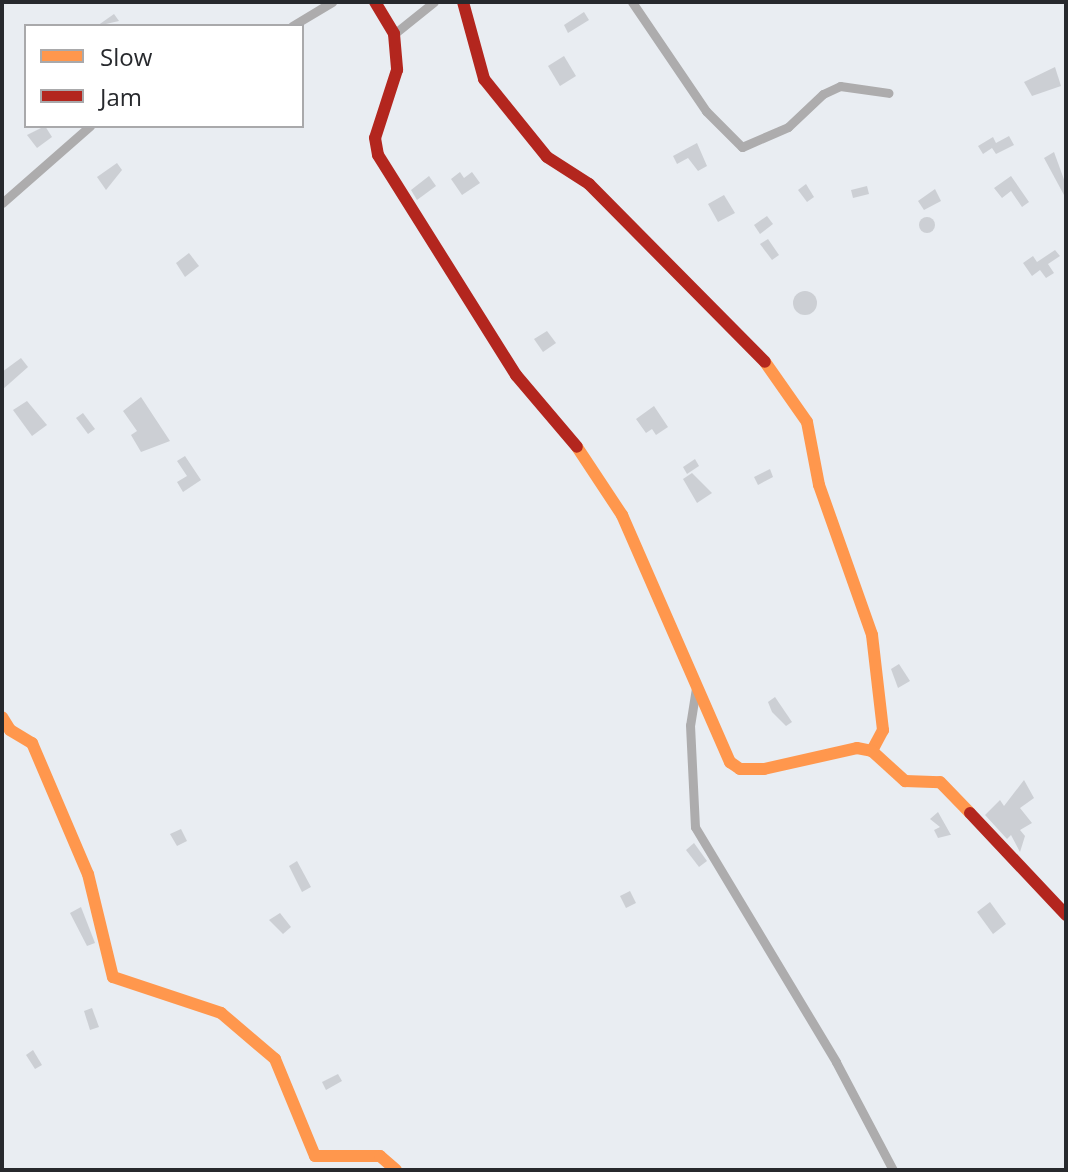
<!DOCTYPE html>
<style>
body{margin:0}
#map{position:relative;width:1068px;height:1172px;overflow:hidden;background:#e9edf2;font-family:"Open Sans",sans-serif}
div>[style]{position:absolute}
.building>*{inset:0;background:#cccfd4}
.round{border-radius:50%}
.street>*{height:9px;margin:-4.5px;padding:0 4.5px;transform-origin:4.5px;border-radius:4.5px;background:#adacad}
.slow>*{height:12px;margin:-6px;padding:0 6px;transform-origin:6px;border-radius:6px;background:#ff974d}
.jam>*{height:12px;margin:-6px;padding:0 6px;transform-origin:6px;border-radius:6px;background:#b3261e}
span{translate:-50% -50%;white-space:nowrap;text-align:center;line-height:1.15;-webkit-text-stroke:7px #fff;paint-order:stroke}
.frame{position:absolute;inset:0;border:4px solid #27292d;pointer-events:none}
.legend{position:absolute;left:24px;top:24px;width:280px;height:104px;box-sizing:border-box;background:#fff;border:2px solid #a9a9ab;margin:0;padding:10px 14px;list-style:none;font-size:24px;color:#27292d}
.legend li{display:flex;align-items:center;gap:16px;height:40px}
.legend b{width:40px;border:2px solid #a9a9ab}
</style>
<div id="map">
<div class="building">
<i style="clip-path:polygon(584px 12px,589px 20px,568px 33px,564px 25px)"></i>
<i style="clip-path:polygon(114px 14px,119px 21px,97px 26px)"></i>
<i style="clip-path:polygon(564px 56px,576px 76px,560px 86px,548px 66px)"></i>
<i style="clip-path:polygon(1055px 67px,1061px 86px,1032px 96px,1024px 82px)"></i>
<i style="clip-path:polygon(45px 126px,52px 137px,37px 148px,27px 135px)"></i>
<i style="clip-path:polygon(1009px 136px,1014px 145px,996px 154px,992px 148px,983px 154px,978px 146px,993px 137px,996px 143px)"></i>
<i style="clip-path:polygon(697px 143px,707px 166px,698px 171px,688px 158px,677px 164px,673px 156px)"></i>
<i style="clip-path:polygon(1054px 152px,1066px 185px,1064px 195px,1044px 158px)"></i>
<i style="clip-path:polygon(117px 163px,122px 170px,106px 190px,97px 177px)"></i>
<i style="clip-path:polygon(460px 172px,464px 178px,472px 172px,480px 183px,462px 195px,451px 179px)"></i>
<i style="clip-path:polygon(429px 176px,436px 186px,417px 200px,411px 190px)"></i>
<i style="clip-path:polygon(1011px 176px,1029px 202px,1022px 207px,1011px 191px,1002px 198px,994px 188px)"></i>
<i style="clip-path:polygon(806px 184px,814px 197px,807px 202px,798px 190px)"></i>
<i style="clip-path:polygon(867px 186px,869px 194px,853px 198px,851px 190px)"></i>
<i style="clip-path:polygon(935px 189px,941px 201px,924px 210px,918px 201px)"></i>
<i style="clip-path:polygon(724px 195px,735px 213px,718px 222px,708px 204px)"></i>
<i style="clip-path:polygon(767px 216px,773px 224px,760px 234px,754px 225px)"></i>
<i class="round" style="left:919px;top:217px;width:16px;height:16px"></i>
<i style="clip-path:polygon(768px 239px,779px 255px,772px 260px,760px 244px)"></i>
<i style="clip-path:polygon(1055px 250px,1060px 256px,1048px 264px,1054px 273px,1046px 278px,1040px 270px,1032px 276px,1023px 263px,1033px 256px,1037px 262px)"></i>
<i style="clip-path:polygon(189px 253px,199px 266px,185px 277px,176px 263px)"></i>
<i class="round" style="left:793px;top:291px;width:24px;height:24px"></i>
<i style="clip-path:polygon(547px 331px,556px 343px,543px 352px,534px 339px)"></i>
<i style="clip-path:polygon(21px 358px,28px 367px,2px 390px,2px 372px)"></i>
<i style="clip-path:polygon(141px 397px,170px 441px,141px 452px,131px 435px,137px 431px,123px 411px)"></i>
<i style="clip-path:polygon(27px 401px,47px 425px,32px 436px,13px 410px)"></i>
<i style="clip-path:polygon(654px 406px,668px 427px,656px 435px,652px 429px,646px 433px,636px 419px)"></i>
<i style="clip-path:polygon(83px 413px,95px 429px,88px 434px,76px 418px)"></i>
<i style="clip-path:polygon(185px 456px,201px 480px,183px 492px,177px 482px,187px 476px,177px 461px)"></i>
<i style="clip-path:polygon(695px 459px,699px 466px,687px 474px,683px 467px)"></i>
<i style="clip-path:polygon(770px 469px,773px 477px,758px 485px,754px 477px)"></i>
<i style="clip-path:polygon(692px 473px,712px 493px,697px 503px,683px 479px)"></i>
<i style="clip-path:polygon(899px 664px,910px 681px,898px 688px,891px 669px)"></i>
<i style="clip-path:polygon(775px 697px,792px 722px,786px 726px,772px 712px,768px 702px)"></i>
<i style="clip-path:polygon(1024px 780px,1034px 798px,1020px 808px,1032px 823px,1020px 830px,1025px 836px,1020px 852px,1011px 835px,1007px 839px,985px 815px,1000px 800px,1004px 806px)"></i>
<i style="clip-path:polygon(938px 812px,951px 835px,950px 835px,938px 838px,934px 830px,940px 827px,930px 819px)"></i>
<i style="clip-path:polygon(181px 829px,187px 841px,177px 846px,170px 834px)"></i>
<i style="clip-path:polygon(694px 843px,707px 861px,699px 867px,686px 850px)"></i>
<i style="clip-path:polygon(297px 861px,311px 887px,302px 892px,289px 866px)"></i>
<i style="clip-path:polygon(630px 891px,636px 903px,626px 908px,620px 896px)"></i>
<i style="clip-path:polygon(990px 902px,1006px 924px,993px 934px,977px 912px)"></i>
<i style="clip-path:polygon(81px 907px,95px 943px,87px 946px,70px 913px)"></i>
<i style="clip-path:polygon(280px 913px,291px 927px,283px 934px,269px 920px)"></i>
<i style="clip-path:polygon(92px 1008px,99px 1027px,90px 1030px,84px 1011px)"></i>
<i style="clip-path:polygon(33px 1050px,42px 1065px,35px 1069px,26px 1055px)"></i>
<i style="clip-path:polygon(338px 1074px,342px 1081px,326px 1090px,322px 1082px)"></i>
</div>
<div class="street">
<i style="left:632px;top:2px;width:132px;rotate:55.8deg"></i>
<i style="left:706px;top:111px;width:51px;rotate:45deg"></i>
<i style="left:742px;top:147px;width:50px;rotate:-23.5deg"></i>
<i style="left:788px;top:127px;width:48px;rotate:-43.3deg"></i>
<i style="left:823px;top:94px;width:19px;rotate:-25deg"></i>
<i style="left:840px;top:86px;width:49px;rotate:8.1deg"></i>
<i style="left:292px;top:26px;width:47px;rotate:-31deg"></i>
<i style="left:394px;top:34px;width:51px;rotate:-38.7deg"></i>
<i style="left:2px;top:203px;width:117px;rotate:-41.2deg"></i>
<i style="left:696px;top:688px;width:37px;rotate:99deg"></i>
<i style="left:690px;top:725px;width:102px;rotate:87.2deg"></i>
<i style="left:695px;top:827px;width:274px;rotate:59deg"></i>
<i style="left:836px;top:1062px;width:122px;rotate:62.2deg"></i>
</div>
<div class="slow">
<i style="left:765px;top:362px;width:73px;rotate:55deg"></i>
<i style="left:807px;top:422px;width:64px;rotate:79.2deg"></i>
<i style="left:819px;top:485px;width:159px;rotate:70.5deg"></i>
<i style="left:872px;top:635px;width:96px;rotate:83.4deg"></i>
<i style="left:883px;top:730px;width:24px;rotate:118deg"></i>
<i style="left:577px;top:447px;width:82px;rotate:56.5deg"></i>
<i style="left:622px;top:515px;width:270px;rotate:66.4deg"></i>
<i style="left:730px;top:762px;width:12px;rotate:35deg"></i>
<i style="left:740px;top:769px;width:24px"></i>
<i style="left:764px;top:769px;width:95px;rotate:-12.7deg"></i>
<i style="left:857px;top:748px;width:15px;rotate:11deg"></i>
<i style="left:872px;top:751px;width:45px;rotate:42.3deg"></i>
<i style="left:905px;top:781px;width:35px;rotate:2deg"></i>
<i style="left:940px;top:782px;width:43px;rotate:45.9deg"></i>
<i style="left:2px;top:717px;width:15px;rotate:58deg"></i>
<i style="left:10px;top:730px;width:26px;rotate:31deg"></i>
<i style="left:32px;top:743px;width:142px;rotate:66.9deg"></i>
<i style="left:88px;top:874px;width:106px;rotate:76.4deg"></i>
<i style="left:113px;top:977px;width:114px;rotate:18.4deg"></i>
<i style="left:221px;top:1013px;width:71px;rotate:40.4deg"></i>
<i style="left:275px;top:1059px;width:105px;rotate:67.6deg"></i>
<i style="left:315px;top:1156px;width:65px"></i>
<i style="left:380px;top:1156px;width:21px;rotate:41deg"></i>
</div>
<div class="jam">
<i style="left:375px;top:2px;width:37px;rotate:59deg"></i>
<i style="left:394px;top:34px;width:36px;rotate:85deg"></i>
<i style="left:397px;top:70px;width:71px;rotate:107.9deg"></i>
<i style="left:375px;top:138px;width:17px;rotate:80deg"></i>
<i style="left:378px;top:155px;width:260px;rotate:57.9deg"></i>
<i style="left:516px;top:375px;width:94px;rotate:49.7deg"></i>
<i style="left:463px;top:2px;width:80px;rotate:74.7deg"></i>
<i style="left:484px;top:79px;width:100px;rotate:51.1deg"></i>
<i style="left:547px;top:157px;width:50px;rotate:32.7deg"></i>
<i style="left:589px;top:184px;width:250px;rotate:45.3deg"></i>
<i style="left:970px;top:813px;width:140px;rotate:46.7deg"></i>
</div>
<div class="frame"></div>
<ul class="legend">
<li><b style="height:10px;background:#ff974d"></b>Slow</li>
<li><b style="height:10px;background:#b3261e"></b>Jam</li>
</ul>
</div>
